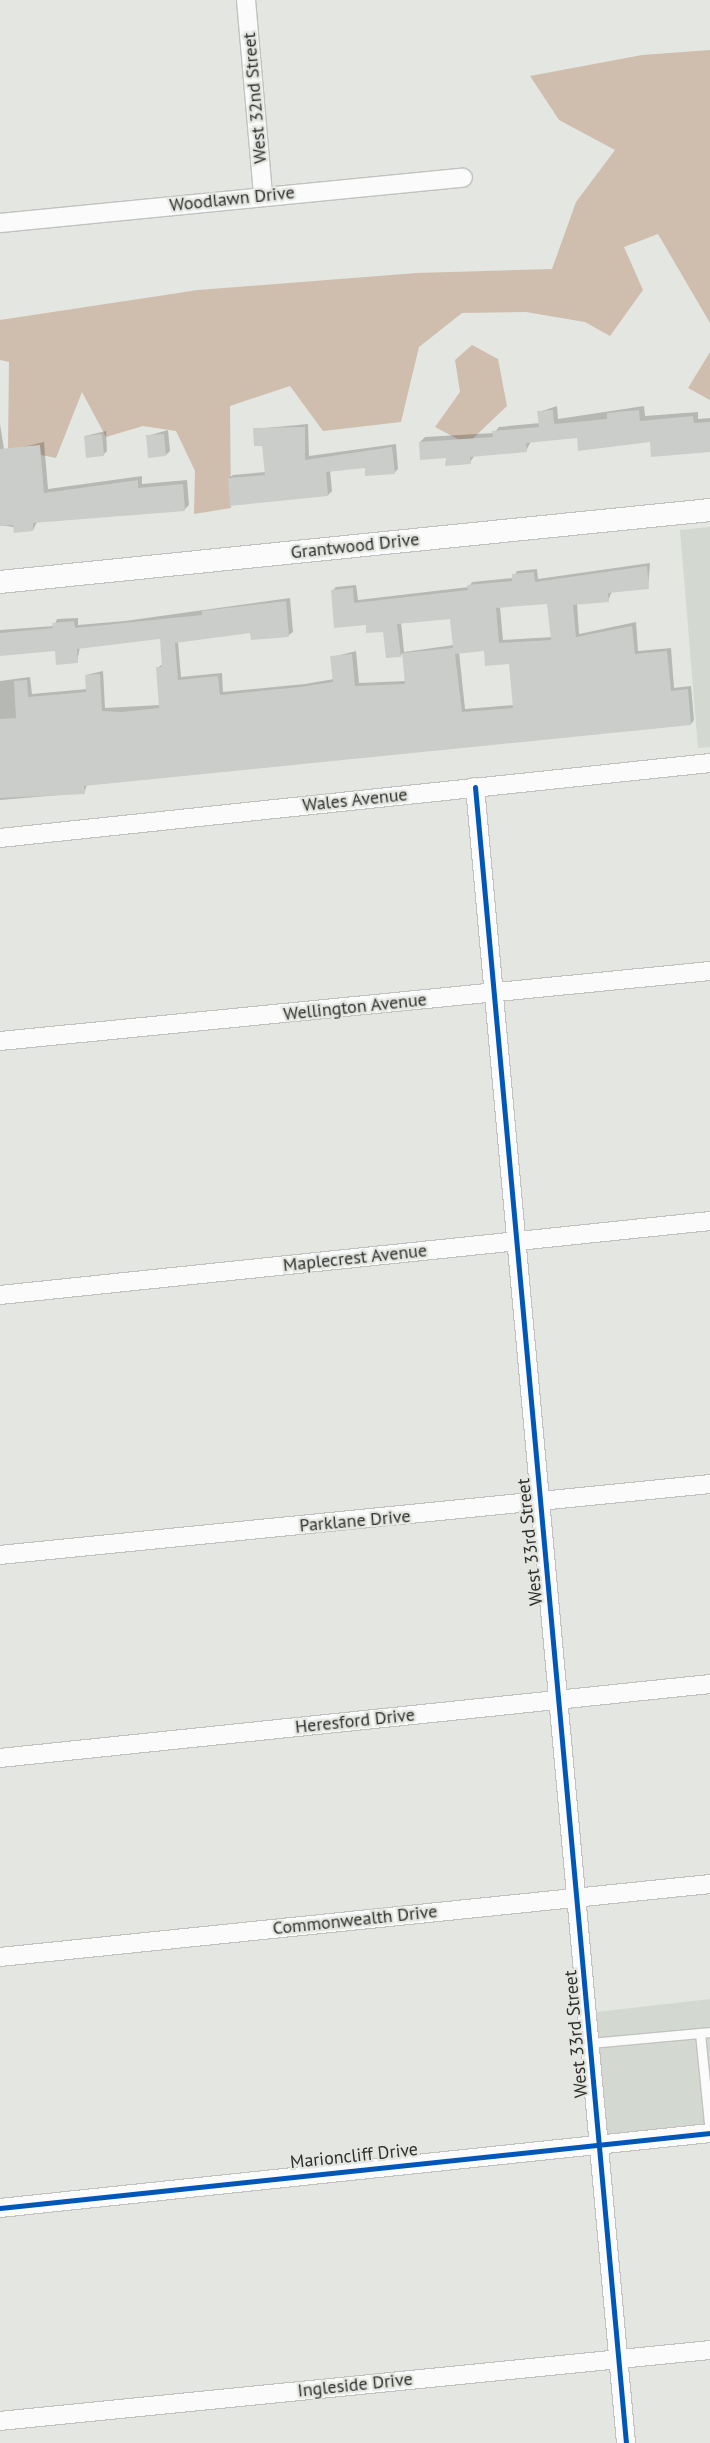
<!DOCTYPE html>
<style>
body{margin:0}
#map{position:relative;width:710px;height:2443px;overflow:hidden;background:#e4e6e2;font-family:"PT Sans",sans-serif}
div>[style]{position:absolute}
.built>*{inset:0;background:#d3d8d0}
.forest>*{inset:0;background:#cfbead}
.shadow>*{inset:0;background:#0003}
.building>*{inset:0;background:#cbcdcb}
.roads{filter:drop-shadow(1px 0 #c1c2c0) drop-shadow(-1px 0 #c1c2c0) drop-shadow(0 1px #c1c2c0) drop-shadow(0 -1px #c1c2c0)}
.service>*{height:9px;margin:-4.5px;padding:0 4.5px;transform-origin:4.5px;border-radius:4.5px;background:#fbfbfb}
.minor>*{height:18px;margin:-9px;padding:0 9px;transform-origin:9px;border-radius:9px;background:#fbfbfb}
.tertiary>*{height:22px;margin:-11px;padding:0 11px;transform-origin:11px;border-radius:11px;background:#fbfbfb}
.cycleway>*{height:5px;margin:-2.5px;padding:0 2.5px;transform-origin:2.5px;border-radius:2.5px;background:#0057b8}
span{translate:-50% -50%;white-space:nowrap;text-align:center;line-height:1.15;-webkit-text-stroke:4.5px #e4e7e1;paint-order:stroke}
.street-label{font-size:18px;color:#2e2f2c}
</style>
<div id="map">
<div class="built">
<i style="clip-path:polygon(710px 527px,710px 747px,698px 748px,680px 530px)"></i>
<i style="clip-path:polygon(710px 1999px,710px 2133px,600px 2144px,588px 2013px)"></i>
</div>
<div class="forest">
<i style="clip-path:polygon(710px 50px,710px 323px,658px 234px,624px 247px,643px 290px,610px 336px,585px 322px,526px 312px,462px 313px,419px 347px,401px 422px,323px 431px,290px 386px,230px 406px,231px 508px,194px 514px,195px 471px,176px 431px,143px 426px,106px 437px,82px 392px,56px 458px,8px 448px,9px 362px,0 360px,0 320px,198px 290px,416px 273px,552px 269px,576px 202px,615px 150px,559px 120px,530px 76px,642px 55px)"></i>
<i style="clip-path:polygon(472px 345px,498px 359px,507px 406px,467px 444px,435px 427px,460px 392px,455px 360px)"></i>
<i style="clip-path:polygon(710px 352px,710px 400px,688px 388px)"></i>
</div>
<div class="shadow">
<i style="clip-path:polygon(557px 406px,558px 419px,644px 406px,645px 416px,698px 412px,698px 419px,710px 418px,710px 451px,651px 441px,578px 437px,531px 441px,526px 451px,475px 455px,470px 462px,420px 442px,425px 437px,494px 433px,499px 427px,540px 423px,539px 412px)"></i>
<i style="clip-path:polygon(0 424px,5px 456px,0 460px)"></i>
<i style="clip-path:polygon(308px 424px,309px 456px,396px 444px,398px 469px,394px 473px,366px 467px,330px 470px,332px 491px,328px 495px,231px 504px,229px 478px,233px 475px,266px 472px,263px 444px,254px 429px)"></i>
<i style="clip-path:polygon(168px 430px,170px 451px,166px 455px,147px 436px)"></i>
<i style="clip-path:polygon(106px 431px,107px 451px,103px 455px,85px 436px)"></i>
<i style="clip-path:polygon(44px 442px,48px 489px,142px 476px,142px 484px,187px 480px,189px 505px,184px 510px,37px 522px,33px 530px,0 525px,0 490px,19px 448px)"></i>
<i style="clip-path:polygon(evenodd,650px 563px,648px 588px,612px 591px,608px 601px,577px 603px,579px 634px,636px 622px,638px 651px,671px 648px,674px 688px,691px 686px,694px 720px,691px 724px,87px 785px,84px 793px,0 800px,0 681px,30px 677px,32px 694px,87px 689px,86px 675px,103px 671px,105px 708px,160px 705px,157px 668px,163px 664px,161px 637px,80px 647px,77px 662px,56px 650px,0 655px,0 630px,54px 626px,57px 619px,78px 618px,78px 625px,125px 621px,290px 598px,293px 632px,289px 635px,252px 632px,178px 642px,181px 677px,222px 673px,223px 692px,305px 684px,334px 679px,332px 657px,356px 651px,359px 683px,406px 681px,403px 653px,400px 656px,384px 631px,367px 624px,332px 591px,336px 587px,356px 585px,358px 600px,469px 587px,472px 582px,513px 578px,517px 571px,537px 569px,538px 579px,650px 563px,548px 602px,552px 637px,503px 640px,500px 607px,548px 602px,650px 563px,452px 618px,454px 645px,404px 652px,401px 622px,452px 618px,650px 563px,485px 650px,510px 663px,514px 705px,465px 709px,459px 652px,485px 650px)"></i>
</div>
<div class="building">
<i style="clip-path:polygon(553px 410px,554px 424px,607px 419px,607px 413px,639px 410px,640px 421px,693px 416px,694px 423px,710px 422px,710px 452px,651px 457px,650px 442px,578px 451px,577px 438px,526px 443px,527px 452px,470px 457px,471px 464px,445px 466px,446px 458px,420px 460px,419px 442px,493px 437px,492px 431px,539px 427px,537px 411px)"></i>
<i style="clip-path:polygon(305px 427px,305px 460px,392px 447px,395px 474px,365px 476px,365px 468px,326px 472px,328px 496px,230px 506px,228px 478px,265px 475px,262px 446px,254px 446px,253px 428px)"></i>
<i style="clip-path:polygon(102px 434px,104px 456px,86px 458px,84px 436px)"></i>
<i style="clip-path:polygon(164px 434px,166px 456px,148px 458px,146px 435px)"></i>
<i style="clip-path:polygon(40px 445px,44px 493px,138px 480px,138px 488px,183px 484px,185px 511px,33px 523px,33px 531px,14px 533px,13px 525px,0 526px,0 449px)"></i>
<i style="clip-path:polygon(evenodd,647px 566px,649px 589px,608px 593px,609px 602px,573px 605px,576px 637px,632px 626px,635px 654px,667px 651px,671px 691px,688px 689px,691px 725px,84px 786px,85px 794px,0 798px,0 719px,16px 718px,14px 681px,27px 680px,28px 697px,86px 692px,85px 675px,100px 674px,102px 711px,121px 712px,159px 708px,156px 667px,162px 667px,160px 639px,77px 649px,78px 663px,56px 665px,55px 651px,0 656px,0 633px,53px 628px,52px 623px,74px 621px,75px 628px,202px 615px,202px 611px,286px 601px,289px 637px,251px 640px,250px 633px,175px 643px,178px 680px,218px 676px,220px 695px,300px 687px,333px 682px,330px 656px,352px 654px,355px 686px,405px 684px,402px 653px,453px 648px,450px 619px,397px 624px,401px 657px,386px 658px,383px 632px,366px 633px,366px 625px,334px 628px,331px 590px,353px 588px,354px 603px,468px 590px,467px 585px,512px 581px,512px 574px,534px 572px,535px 582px,647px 566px,547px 604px,551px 640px,499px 643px,496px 608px,547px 604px,647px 566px,484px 651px,485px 666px,509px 664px,513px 708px,462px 712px,455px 654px,484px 651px)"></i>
</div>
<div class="roads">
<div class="service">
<i style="left:700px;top:2033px;width:100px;rotate:84.3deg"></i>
<i style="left:590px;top:2043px;width:121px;rotate:-5.2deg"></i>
</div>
<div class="minor">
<i style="left:246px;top:0;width:197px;rotate:85deg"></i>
<i style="left:0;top:223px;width:465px;rotate:-5.6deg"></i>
<i style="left:475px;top:787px;width:1663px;rotate:84.79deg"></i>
<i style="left:0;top:838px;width:714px;rotate:-6.03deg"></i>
<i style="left:0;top:1041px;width:713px;rotate:-5.63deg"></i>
<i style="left:0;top:1295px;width:714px;rotate:-5.95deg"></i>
<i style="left:0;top:1555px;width:714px;rotate:-5.71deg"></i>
<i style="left:0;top:1758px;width:714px;rotate:-5.95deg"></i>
<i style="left:0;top:1957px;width:714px;rotate:-5.87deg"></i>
<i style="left:0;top:2208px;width:714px;rotate:-6.03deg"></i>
<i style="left:0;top:2421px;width:714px;rotate:-5.71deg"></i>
</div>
<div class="tertiary">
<i style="left:0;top:582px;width:714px;rotate:-5.79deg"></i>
</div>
</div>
<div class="cycleway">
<i style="left:475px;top:787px;width:1663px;rotate:84.79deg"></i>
<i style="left:0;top:2208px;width:714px;rotate:-6.03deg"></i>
</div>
<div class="street-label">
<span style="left:255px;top:98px;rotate:-95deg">West 32nd Street</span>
<span style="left:232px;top:199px;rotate:-6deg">Woodlawn Drive</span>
<span style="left:355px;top:546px;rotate:-6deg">Grantwood Drive</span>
<span style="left:355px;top:800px;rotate:-6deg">Wales Avenue</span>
<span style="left:355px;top:1007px;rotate:-6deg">Wellington Avenue</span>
<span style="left:355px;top:1258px;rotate:-6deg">Maplecrest Avenue</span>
<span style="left:355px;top:1521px;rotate:-5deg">Parklane Drive</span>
<span style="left:530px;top:1542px;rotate:-96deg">West 33rd Street</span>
<span style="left:355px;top:1721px;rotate:-6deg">Heresford Drive</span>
<span style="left:355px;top:1920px;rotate:-6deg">Commonwealth Drive</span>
<span style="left:576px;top:2034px;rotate:-95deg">West 33rd Street</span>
<span style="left:354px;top:2156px;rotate:-6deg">Marioncliff Drive</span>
<span style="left:355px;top:2385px;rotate:-6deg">Ingleside Drive</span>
</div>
</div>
